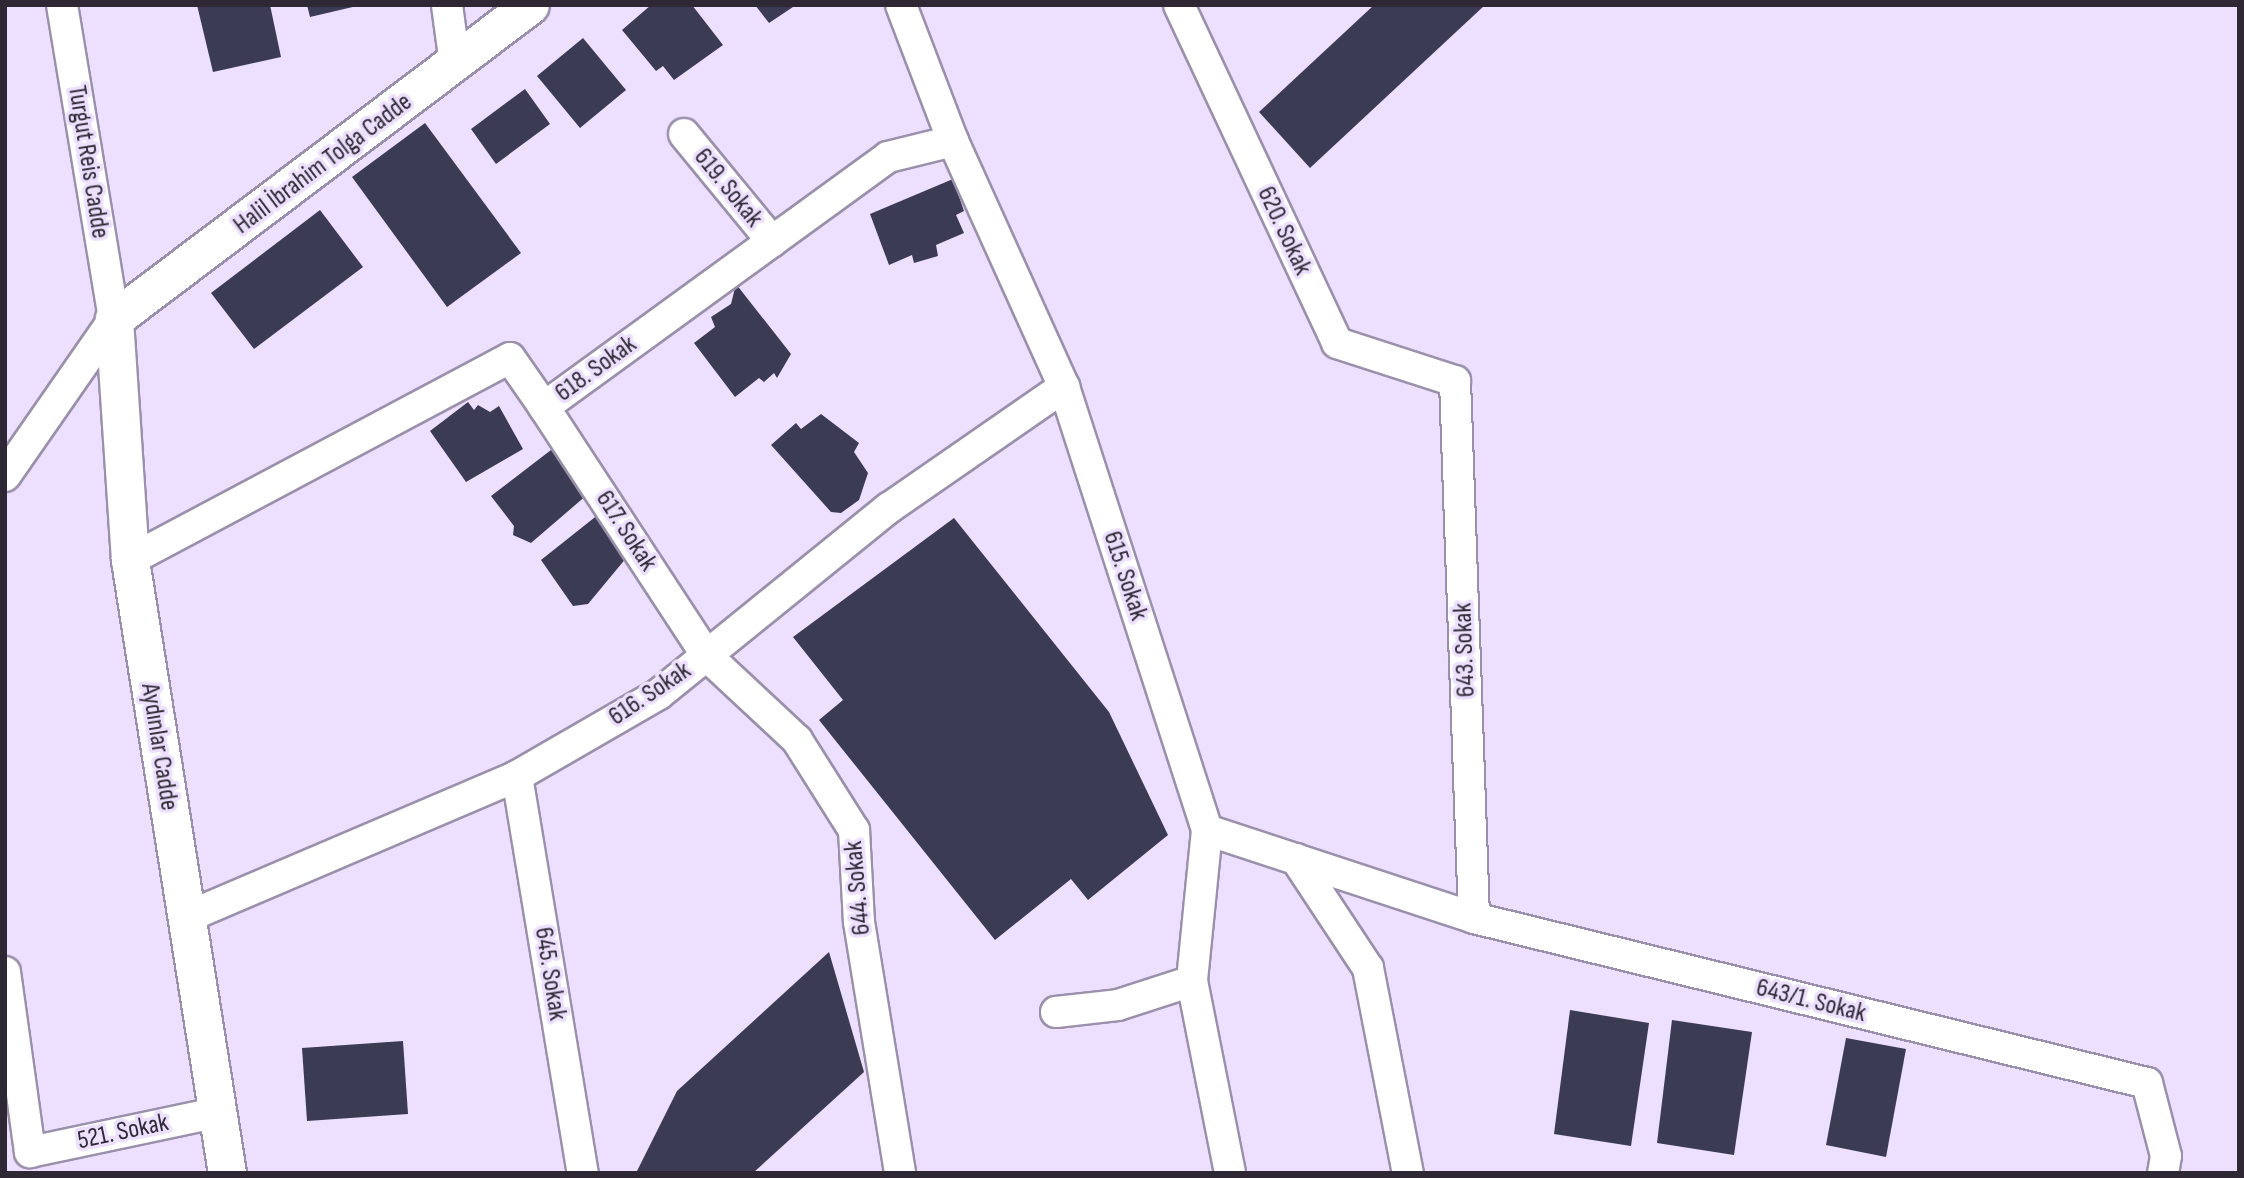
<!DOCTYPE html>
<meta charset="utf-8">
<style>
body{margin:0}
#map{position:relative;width:2244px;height:1178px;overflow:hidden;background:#ede0fe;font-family:"Sofia Sans Condensed",sans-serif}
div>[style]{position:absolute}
.building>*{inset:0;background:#3b3b53}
.roads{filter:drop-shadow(2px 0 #9b90ab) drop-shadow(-2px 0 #9b90ab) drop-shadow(0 2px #9b90ab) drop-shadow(0 -2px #9b90ab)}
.minor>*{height:30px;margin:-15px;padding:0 15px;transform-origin:15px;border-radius:15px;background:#fff}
.tertiary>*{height:37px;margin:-18.5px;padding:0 18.5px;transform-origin:18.5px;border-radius:18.5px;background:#fff}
span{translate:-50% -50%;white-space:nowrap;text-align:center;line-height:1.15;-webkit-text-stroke:7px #ede0fe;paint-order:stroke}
.street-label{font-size:26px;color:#2d2833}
.frame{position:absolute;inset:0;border:7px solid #2d2833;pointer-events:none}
</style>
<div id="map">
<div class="building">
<i style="clip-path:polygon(197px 5px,270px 5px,281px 57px,213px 72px)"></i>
<i style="clip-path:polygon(307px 5px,357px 5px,357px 6px,310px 17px)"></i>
<i style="clip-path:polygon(651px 5px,692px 5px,723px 45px,674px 80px,663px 66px,656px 71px,622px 30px)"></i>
<i style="clip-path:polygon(755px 5px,796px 5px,769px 23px)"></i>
<i style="clip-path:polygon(1374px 5px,1485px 5px,1310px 168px,1259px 112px)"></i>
<i style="clip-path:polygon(583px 38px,626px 90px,580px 128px,537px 76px)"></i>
<i style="clip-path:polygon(525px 89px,550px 124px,496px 164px,471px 129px)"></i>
<i style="clip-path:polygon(425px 123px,521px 253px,447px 307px,352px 177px)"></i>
<i style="clip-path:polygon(953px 179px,964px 211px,956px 215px,964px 233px,936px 245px,938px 256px,914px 263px,912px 255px,889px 265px,870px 214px)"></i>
<i style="clip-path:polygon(320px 210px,363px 267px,254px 349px,211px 293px)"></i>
<i style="clip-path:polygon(736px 284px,791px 354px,777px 378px,774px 373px,764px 382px,759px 378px,735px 397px,694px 343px,715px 327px,711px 317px,731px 304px)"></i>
<i style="clip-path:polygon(468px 402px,474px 410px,478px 405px,490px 412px,499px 406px,523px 449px,466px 482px,430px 431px)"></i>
<i style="clip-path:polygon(821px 414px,859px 443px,854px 452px,868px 473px,859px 500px,841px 513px,831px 512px,771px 445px,796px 423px,801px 429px)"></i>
<i style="clip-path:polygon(551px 450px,588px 494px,531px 543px,513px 535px,514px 526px,491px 496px)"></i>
<i style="clip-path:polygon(604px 510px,632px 551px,588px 604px,573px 606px,541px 560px)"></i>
<i style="clip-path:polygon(954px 518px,1109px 712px,1168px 835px,1088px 900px,1071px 879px,995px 940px,819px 720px,843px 700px,793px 637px)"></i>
<i style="clip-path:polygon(829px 952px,864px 1072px,753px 1173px,636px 1173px,677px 1091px)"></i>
<i style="clip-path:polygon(1570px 1010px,1649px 1023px,1631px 1146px,1554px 1134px)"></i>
<i style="clip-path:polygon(1672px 1020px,1752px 1032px,1734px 1155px,1657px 1143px)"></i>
<i style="clip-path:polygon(1846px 1038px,1906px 1049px,1886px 1157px,1826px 1145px)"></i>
<i style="clip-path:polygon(403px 1041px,408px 1114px,307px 1121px,302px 1048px)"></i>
</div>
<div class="roads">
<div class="minor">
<i style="left:447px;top:5px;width:60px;rotate:82.3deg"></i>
<i style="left:901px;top:5px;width:146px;rotate:69.1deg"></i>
<i style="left:953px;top:141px;width:270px;rotate:65.7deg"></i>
<i style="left:1064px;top:387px;width:466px;rotate:72.1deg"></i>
<i style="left:1207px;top:830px;width:152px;rotate:95.7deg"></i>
<i style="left:1192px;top:981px;width:196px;rotate:78.8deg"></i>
<i style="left:1179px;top:5px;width:373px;rotate:64.9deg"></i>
<i style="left:1337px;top:343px;width:124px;rotate:17.9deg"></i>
<i style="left:1455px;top:381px;width:537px;rotate:87.97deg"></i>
<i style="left:684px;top:134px;width:139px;rotate:50.6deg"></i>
<i style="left:544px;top:407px;width:298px;rotate:56.8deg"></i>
<i style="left:707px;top:656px;width:123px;rotate:43deg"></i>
<i style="left:797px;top:740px;width:107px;rotate:57.7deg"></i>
<i style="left:854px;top:830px;width:92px;rotate:86.9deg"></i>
<i style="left:859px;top:922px;width:254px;rotate:80.7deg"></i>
<i style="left:5px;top:476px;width:191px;rotate:-55.2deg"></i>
<i style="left:114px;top:319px;width:318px;rotate:-99.4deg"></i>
<i style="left:130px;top:560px;width:430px;rotate:-28deg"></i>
<i style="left:510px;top:358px;width:60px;rotate:55.2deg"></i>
<i style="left:544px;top:407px;width:425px;rotate:-36deg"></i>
<i style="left:888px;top:157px;width:67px;rotate:-13.8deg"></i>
<i style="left:517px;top:776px;width:402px;rotate:80.6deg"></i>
<i style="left:1207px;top:830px;width:281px;rotate:18.2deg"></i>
<i style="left:1474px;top:918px;width:693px;rotate:13.78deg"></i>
<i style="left:2147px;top:1083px;width:75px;rotate:75.4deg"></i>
<i style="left:2166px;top:1156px;width:17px;rotate:100deg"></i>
<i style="left:1296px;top:859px;width:131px;rotate:56.6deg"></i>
<i style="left:1368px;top:968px;width:209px;rotate:79deg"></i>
<i style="left:187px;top:917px;width:359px;rotate:-23.1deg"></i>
<i style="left:517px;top:776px;width:164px;rotate:-30deg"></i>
<i style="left:659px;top:694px;width:296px;rotate:-39deg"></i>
<i style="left:889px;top:508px;width:213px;rotate:-34.7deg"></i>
<i style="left:5px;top:972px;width:182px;rotate:82.1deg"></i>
<i style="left:30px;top:1152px;width:189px;rotate:-11.9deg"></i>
<i style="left:1056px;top:1012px;width:62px;rotate:-6.4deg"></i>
<i style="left:1118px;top:1005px;width:78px;rotate:-18deg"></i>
</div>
<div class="tertiary">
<i style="left:227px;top:1173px;width:621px;rotate:-98.99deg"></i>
<i style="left:130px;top:560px;width:242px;rotate:-93.8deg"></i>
<i style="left:114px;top:319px;width:521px;rotate:-37.05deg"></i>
</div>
</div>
<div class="street-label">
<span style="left:88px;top:162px;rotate:81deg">Turgut Reis Cadde</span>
<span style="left:323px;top:164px;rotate:-37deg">Halil İbrahim Tolga Cadde</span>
<span style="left:728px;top:188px;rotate:51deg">619. Sokak</span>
<span style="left:1284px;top:231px;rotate:65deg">620. Sokak</span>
<span style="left:596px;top:369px;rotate:-36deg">618. Sokak</span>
<span style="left:626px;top:531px;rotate:57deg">617. Sokak</span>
<span style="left:1125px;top:576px;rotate:72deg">615. Sokak</span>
<span style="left:1465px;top:650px;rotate:-92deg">643. Sokak</span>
<span style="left:650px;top:694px;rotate:-34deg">616. Sokak</span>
<span style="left:159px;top:747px;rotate:81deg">Aydınlar Cadde</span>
<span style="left:858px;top:888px;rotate:-95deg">644. Sokak</span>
<span style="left:550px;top:974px;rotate:81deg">645. Sokak</span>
<span style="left:1811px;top:1001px;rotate:14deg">643/1. Sokak</span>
<span style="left:123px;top:1132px;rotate:-12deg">521. Sokak</span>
</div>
<div class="frame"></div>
</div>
